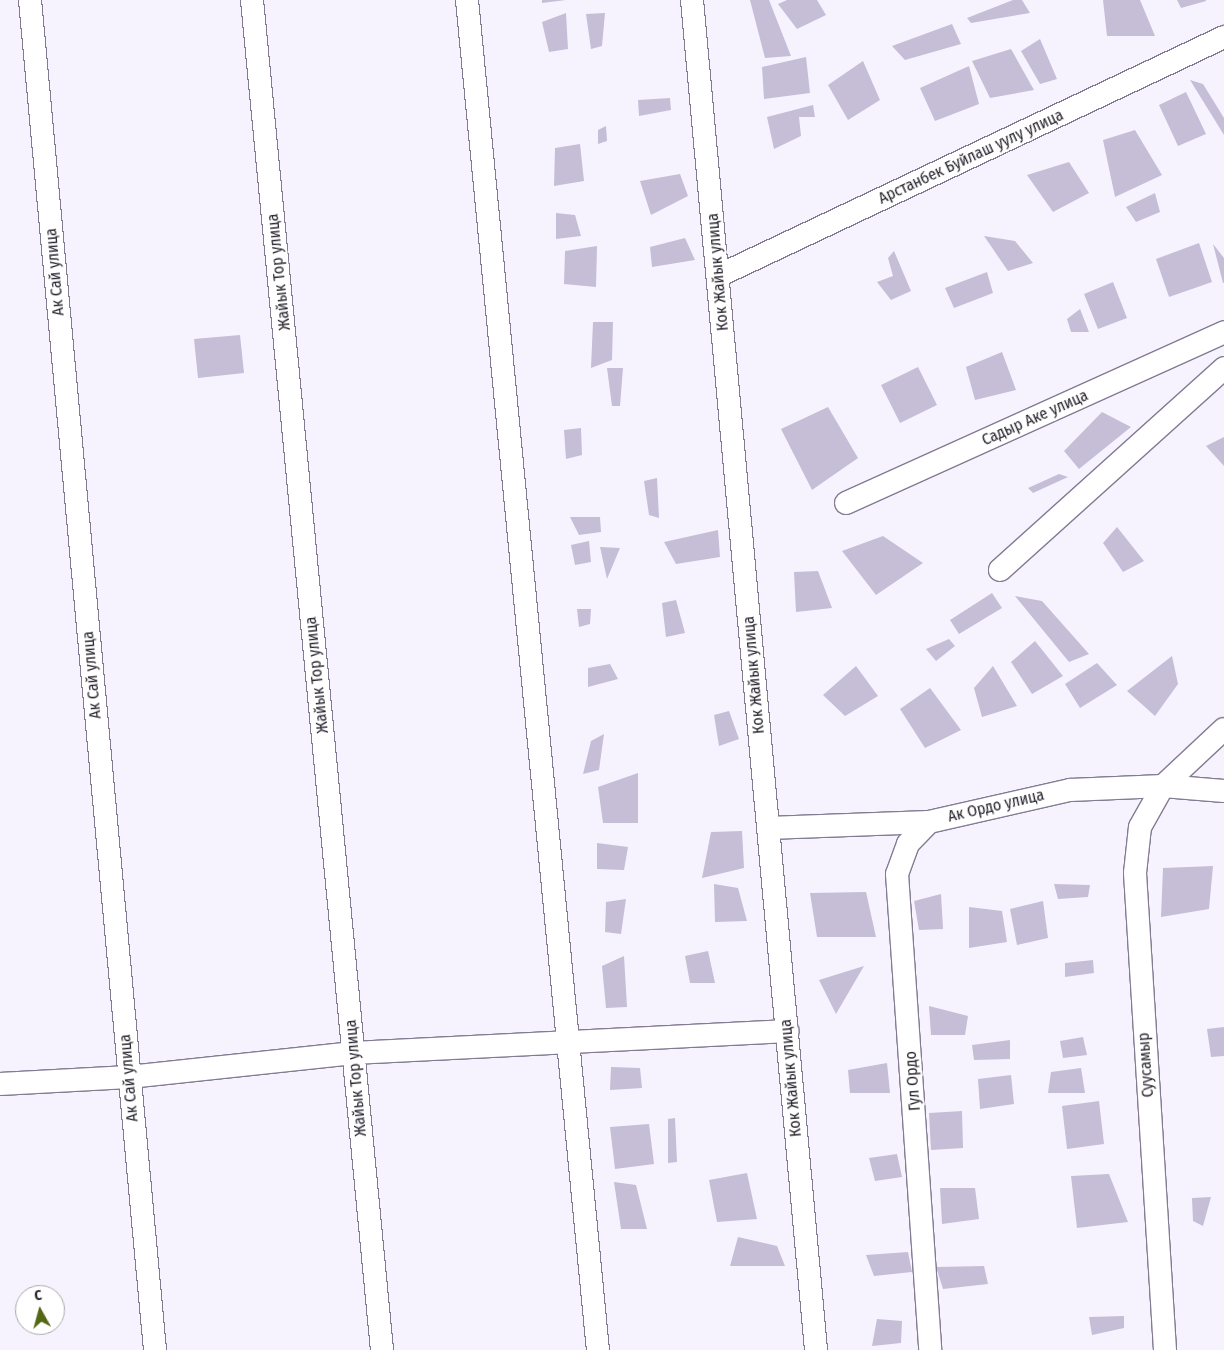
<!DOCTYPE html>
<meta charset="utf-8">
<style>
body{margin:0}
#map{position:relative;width:1224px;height:1350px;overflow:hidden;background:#f7f3fe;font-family:"Fira Sans Condensed",sans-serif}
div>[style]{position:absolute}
.building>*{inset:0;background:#c6bdd7}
.roads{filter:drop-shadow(1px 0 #847b93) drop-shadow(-1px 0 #847b93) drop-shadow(0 1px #847b93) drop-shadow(0 -1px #847b93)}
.minor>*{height:22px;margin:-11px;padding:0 11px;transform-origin:11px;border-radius:11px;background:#fff}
span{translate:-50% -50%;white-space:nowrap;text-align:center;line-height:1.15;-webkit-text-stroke:4px #fff;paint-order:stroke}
.street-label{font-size:16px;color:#28252e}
.north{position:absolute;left:15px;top:1285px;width:50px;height:50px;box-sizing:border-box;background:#fff;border:1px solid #a9a8ab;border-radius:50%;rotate:353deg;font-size:14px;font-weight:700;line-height:20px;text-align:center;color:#28252e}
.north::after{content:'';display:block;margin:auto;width:18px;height:22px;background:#546712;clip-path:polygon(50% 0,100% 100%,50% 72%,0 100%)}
</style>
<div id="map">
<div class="building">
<i style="clip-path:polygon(542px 0,566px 0,542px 3px)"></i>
<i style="clip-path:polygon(750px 0,769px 0,791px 56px,765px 58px)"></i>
<i style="clip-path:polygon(787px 0,817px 0,826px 15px,797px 29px,778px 4px)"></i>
<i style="clip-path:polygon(1013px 0,1022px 0,1030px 13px,971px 23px,967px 18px)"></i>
<i style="clip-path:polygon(1103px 0,1140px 0,1155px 36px,1107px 36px)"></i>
<i style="clip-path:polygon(1177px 0,1206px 0,1206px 1px,1181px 8px)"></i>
<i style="clip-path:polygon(566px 13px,568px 49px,549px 52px,542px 22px)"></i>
<i style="clip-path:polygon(605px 13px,602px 46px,591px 49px,586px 14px)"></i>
<i style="clip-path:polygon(952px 24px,961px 44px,905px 60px,892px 46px)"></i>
<i style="clip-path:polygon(1040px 39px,1057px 79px,1040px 84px,1021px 51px)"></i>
<i style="clip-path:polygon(1011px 49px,1034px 90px,990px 98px,972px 61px)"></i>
<i style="clip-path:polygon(806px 57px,810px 93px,764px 99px,762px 67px)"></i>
<i style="clip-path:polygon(863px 61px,880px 100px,848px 120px,828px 85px)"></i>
<i style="clip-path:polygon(969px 66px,979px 104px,935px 121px,920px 88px)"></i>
<i style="clip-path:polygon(1190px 80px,1203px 84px,1224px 118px,1224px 135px)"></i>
<i style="clip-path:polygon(1186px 92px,1206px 134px,1178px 146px,1159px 105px)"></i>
<i style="clip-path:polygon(670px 98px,671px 110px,639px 116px,638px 100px)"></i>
<i style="clip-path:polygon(813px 105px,815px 117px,799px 117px,801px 136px,774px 149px,767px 117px)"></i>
<i style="clip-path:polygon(606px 126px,607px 141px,598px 144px,598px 130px)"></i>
<i style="clip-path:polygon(1135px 130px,1162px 175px,1115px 197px,1103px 140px)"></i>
<i style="clip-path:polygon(580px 144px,584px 181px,554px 186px,555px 148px)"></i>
<i style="clip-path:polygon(1069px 162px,1089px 193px,1053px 212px,1027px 175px)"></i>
<i style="clip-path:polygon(680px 174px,688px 196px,651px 215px,640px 181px)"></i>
<i style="clip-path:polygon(1155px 193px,1160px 212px,1136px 222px,1126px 207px)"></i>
<i style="clip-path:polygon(556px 213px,575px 215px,581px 236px,556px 239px)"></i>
<i style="clip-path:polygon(984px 236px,1015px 241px,1033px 263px,1008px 271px)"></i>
<i style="clip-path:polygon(685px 238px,695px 260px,652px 267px,650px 247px)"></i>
<i style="clip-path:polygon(1199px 243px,1212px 282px,1169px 297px,1156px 259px)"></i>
<i style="clip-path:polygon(1213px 244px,1224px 258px,1224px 283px,1223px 283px)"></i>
<i style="clip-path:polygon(597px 246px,596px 287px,564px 284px,565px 251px)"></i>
<i style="clip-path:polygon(894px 251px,911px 291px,891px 300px,877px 282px,893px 276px,888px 258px)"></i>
<i style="clip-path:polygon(987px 272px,993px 293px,954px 308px,945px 288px)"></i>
<i style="clip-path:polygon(1113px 282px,1127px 318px,1098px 329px,1084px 294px)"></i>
<i style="clip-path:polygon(1080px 309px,1089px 332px,1071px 332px,1067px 319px)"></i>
<i style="clip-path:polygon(593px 322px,613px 322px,612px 360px,591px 368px)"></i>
<i style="clip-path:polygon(240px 335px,244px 373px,198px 378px,194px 339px)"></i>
<i style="clip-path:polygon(1002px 352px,1016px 390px,975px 400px,966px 367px)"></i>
<i style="clip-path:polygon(918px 367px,937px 405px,900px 423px,881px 385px)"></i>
<i style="clip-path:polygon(607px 368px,623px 368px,620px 406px,612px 406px)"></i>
<i style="clip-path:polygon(828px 407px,858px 458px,812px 490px,781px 429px)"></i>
<i style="clip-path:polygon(1102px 412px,1131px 427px,1079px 469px,1064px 451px)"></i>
<i style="clip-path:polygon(581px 428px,582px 455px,566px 459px,564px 430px)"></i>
<i style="clip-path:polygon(1224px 437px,1224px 466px,1206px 446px)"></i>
<i style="clip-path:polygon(1059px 474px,1068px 477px,1033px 493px,1028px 488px)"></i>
<i style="clip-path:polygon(657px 478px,659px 518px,649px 515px,644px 481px)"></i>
<i style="clip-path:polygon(570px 517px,600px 517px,601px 532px,579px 535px)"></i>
<i style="clip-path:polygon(1117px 527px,1144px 561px,1123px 572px,1103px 543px)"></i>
<i style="clip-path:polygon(718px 530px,720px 557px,676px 564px,664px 542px)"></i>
<i style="clip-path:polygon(883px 536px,923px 563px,876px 595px,842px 551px)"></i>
<i style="clip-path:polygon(589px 541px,591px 562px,575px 565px,571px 545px)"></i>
<i style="clip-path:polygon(600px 547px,620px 548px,607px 579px)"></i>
<i style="clip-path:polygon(818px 571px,832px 608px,796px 612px,794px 572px)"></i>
<i style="clip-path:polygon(992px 593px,1002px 608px,959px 634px,950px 620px)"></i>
<i style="clip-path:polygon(1015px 596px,1042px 601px,1089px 654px,1069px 662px)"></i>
<i style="clip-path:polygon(676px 600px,685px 633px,666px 637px,662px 603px)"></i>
<i style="clip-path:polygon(577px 609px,591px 609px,590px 624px,579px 627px)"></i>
<i style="clip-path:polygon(949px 639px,955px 646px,936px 661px,926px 649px)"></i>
<i style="clip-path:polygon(1035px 641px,1063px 676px,1032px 694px,1011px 662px)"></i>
<i style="clip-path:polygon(1172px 656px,1178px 684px,1155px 716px,1127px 691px)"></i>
<i style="clip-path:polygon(1097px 663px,1117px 685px,1080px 708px,1065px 684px)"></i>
<i style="clip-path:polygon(610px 664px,618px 679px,588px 687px,588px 668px)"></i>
<i style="clip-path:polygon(856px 666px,878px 696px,845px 716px,823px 695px)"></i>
<i style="clip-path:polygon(993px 666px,1017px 706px,982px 717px,974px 688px)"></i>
<i style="clip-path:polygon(930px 688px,961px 730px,925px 748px,900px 709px)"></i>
<i style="clip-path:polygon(729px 711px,739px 739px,719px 746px,714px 715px)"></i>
<i style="clip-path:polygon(604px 734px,599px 770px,583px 774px,591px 741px)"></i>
<i style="clip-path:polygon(638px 773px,638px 823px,603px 823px,598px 787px)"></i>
<i style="clip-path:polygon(742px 831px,744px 868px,702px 878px,711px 832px)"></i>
<i style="clip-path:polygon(597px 843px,628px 847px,624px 870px,597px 869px)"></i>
<i style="clip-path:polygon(1213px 866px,1209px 909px,1161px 917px,1163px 868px)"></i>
<i style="clip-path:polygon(714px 884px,738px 888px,747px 921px,715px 922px)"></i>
<i style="clip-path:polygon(1054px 884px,1090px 885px,1088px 897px,1058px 899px)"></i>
<i style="clip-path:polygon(866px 892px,876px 937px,817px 937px,810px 893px)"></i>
<i style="clip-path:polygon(941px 894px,943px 929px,919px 930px,914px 901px)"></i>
<i style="clip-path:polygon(626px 899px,621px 934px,605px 932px,606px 902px)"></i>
<i style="clip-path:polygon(1043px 901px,1048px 938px,1017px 945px,1010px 909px)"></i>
<i style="clip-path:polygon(969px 907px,1002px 911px,1007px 942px,969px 948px)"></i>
<i style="clip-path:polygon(708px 951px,715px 983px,690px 983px,685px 956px)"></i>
<i style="clip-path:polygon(624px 956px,627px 1007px,606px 1008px,602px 966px)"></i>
<i style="clip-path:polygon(1093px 960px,1094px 973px,1065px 977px,1065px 963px)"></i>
<i style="clip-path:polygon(864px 966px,836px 1014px,819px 980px)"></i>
<i style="clip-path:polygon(929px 1006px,968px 1016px,965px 1035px,931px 1035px)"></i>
<i style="clip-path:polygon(1224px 1027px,1224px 1056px,1211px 1057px,1207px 1029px)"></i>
<i style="clip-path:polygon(1083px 1037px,1087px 1055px,1063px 1058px,1060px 1041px)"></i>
<i style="clip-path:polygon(1010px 1040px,1010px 1059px,974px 1060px,972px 1045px)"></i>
<i style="clip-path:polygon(887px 1063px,890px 1093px,850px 1093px,848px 1070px)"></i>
<i style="clip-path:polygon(611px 1067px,640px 1068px,642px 1088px,610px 1090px)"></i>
<i style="clip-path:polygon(1081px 1068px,1085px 1093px,1048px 1093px,1051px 1072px)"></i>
<i style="clip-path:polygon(1011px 1075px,1014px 1104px,980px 1109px,978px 1079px)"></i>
<i style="clip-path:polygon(1099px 1101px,1104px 1144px,1067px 1149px,1062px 1106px)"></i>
<i style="clip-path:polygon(962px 1111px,963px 1148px,931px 1150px,929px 1113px)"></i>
<i style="clip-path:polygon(675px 1118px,677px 1162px,668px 1163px,668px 1119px)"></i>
<i style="clip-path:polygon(649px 1124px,654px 1164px,615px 1169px,610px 1127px)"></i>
<i style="clip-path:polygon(897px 1154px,902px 1177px,875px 1181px,869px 1158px)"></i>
<i style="clip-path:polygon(747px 1173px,757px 1219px,717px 1222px,709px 1180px)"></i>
<i style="clip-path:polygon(1109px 1174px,1128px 1222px,1077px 1228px,1071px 1176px)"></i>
<i style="clip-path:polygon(614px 1182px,636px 1185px,647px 1229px,621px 1229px)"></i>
<i style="clip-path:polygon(940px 1188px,975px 1188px,979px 1219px,942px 1224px)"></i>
<i style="clip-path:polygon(1211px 1197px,1203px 1226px,1193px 1221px,1192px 1198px)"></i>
<i style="clip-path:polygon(738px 1237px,777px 1246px,785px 1266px,730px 1266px)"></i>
<i style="clip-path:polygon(908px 1252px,912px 1272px,874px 1276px,866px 1255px)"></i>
<i style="clip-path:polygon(984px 1266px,988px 1284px,943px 1289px,936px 1267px)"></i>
<i style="clip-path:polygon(1124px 1316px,1124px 1328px,1092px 1335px,1089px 1317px)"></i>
<i style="clip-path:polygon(877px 1319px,902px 1321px,901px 1343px,872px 1346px)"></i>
</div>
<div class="roads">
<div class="minor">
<i style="left:30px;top:0;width:1356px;rotate:84.71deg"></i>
<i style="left:252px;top:0;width:1356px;rotate:84.5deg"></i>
<i style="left:467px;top:0;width:1356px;rotate:84.46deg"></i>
<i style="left:692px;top:0;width:1356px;rotate:84.75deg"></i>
<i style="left:718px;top:276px;width:560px;rotate:-25.28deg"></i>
<i style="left:846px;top:503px;width:415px;rotate:-24.3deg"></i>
<i style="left:1000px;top:570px;width:302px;rotate:-42deg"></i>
<i style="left:929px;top:822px;width:30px;rotate:134deg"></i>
<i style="left:908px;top:844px;width:32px;rotate:110deg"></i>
<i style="left:897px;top:874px;width:477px;rotate:86deg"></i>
<i style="left:768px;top:828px;width:161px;rotate:-2.1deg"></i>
<i style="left:929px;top:822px;width:145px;rotate:-12.8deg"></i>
<i style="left:1070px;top:790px;width:93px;rotate:-2.5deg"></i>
<i style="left:1163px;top:786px;width:61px;rotate:4.7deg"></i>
<i style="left:0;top:1084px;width:129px;rotate:-3.1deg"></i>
<i style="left:129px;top:1077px;width:226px;rotate:-6.1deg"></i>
<i style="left:354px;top:1053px;width:434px;rotate:-2.9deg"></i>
<i style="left:1165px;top:1350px;width:478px;rotate:-93.6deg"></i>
<i style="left:1135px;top:873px;width:46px;rotate:-83.8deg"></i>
<i style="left:1140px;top:827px;width:47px;rotate:-60.7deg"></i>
<i style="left:1163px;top:786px;width:83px;rotate:-43.1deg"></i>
</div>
</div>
<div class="street-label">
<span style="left:971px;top:157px;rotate:-25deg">Арстанбек Буйлаш уулу улица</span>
<span style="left:55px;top:272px;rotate:-95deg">Ак Сай улица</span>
<span style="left:279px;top:272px;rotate:-96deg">Жайык Тор улица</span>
<span style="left:718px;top:272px;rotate:-95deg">Кок Жайык улица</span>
<span style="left:1035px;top:418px;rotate:-24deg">Садыр Аке улица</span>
<span style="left:92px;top:675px;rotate:-95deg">Ак Сай улица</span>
<span style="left:317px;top:675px;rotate:-96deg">Жайык Тор улица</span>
<span style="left:754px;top:675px;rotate:-95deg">Кок Жайык улица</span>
<span style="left:996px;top:806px;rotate:-13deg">Ак Ордо улица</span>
<span style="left:1146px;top:1065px;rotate:-94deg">Суусамыр</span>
<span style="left:129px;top:1078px;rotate:-95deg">Ак Сай улица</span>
<span style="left:356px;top:1078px;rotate:-95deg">Жайык Тор улица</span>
<span style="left:791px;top:1078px;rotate:-95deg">Кок Жайык улица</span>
<span style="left:913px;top:1081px;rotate:-94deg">Гул Ордо</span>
</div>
<div class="north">С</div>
</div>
